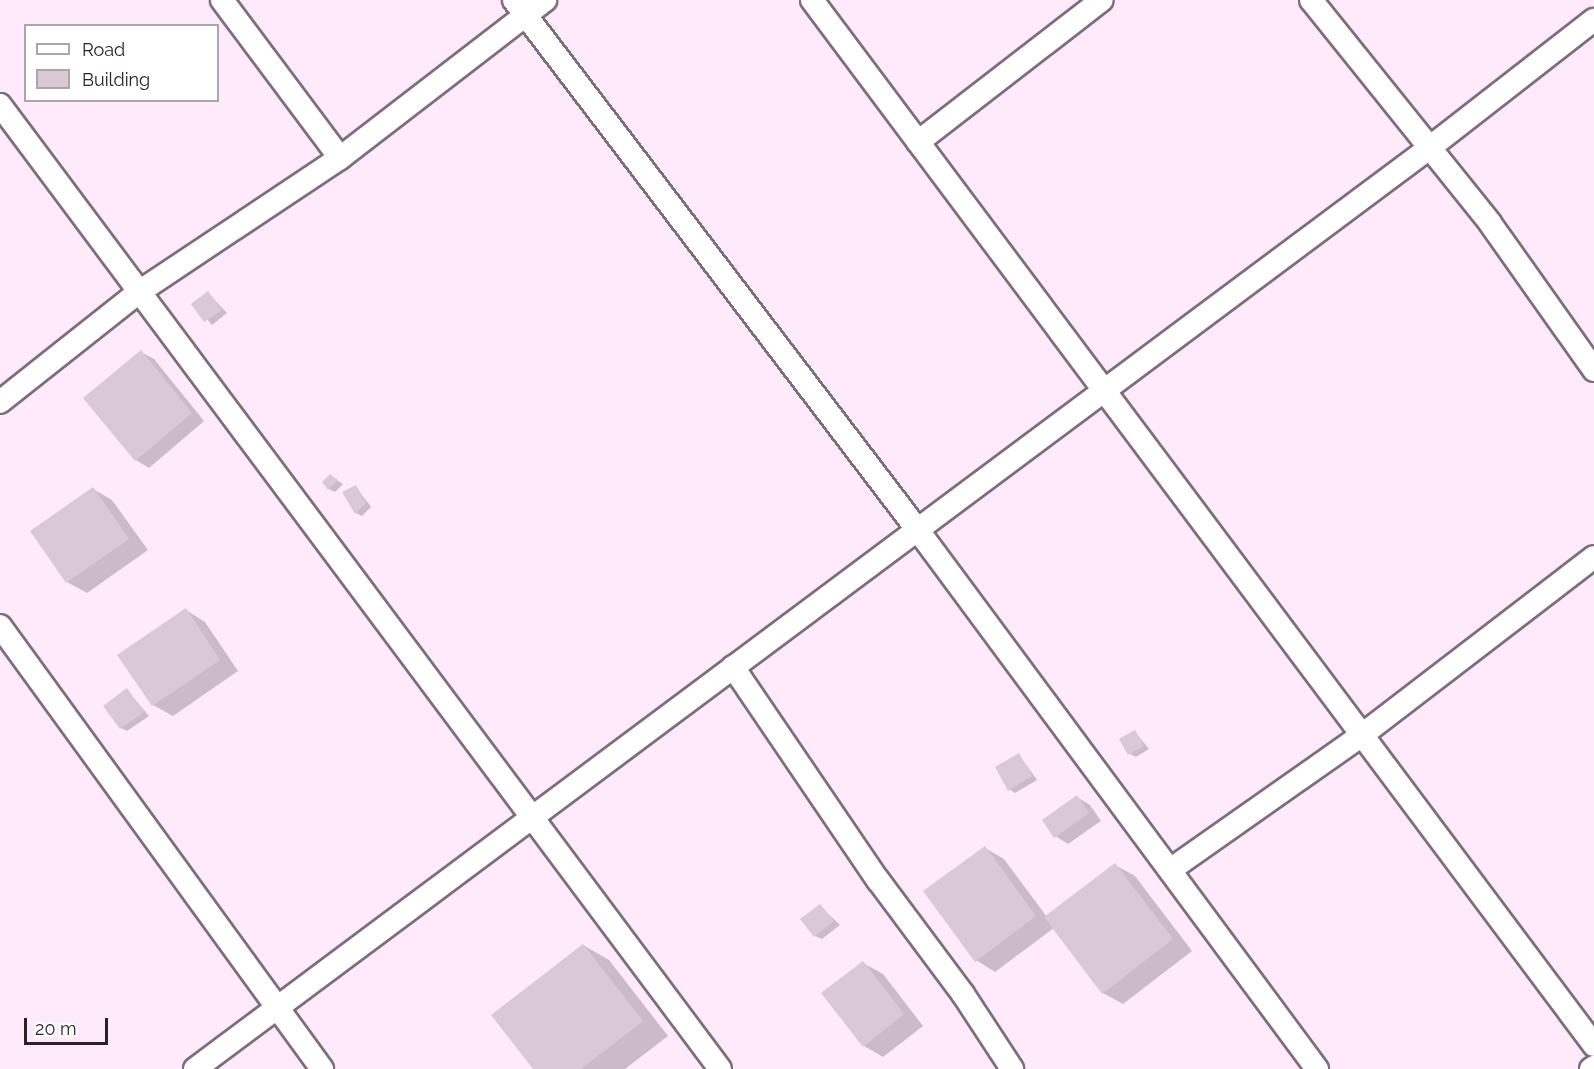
<!DOCTYPE html>
<style>
body{margin:0}
#map{position:relative;width:1594px;height:1069px;overflow:hidden;background:#feeafa;font-family:Raleway,sans-serif}
div>[style]{position:absolute}
.shadow>*{inset:0;background:#0003}
.building>*{inset:0;background:#dbc8d7}
.roads{filter:drop-shadow(2px 0 #7e6d7b) drop-shadow(-2px 0 #7e6d7b) drop-shadow(0 2px #7e6d7b) drop-shadow(0 -2px #7e6d7b)}
.street>*{height:22px;margin:-11px;padding:0 11px;transform-origin:11px;border-radius:11px;background:#fff}
span{translate:-50% -50%;white-space:nowrap;text-align:center;line-height:1.15;-webkit-text-stroke:4.5px #fff;paint-order:stroke}
.legend{position:absolute;left:24px;top:24px;width:195px;height:78px;box-sizing:border-box;background:#fff;border:2px solid #a9a7a9;margin:0;padding:8px 10px;list-style:none;font-size:18px;color:#292228}
.legend li{display:flex;align-items:center;gap:12px;height:30px}
.legend b{width:30px;border:2px solid #a9a7a9}
.scale{position:absolute;left:24px;top:1018px;width:84px;height:27px;box-sizing:border-box;border:3px solid #292228;border-top:0;padding-left:8px;font-size:18px;line-height:21px;white-space:nowrap;color:#292228;-webkit-text-stroke:4px #fff;paint-order:stroke}
</style>
<div id="map">
<div class="shadow">
<i style="clip-path:polygon(208px 293px,227px 313px,212px 325px,194px 304px)"></i>
<i style="clip-path:polygon(141px 352px,154px 359px,204px 421px,149px 468px,136px 460px)"></i>
<i style="clip-path:polygon(330px 476px,343px 484px,335px 492px,329px 489px)"></i>
<i style="clip-path:polygon(356px 487px,371px 507px,362px 516px,356px 513px)"></i>
<i style="clip-path:polygon(93px 489px,112px 500px,148px 550px,87px 593px,67px 582px)"></i>
<i style="clip-path:polygon(186px 610px,205px 622px,238px 671px,173px 716px,153px 705px)"></i>
<i style="clip-path:polygon(127px 690px,149px 716px,127px 731px,121px 728px)"></i>
<i style="clip-path:polygon(1135px 732px,1149px 749px,1136px 757px,1130px 754px)"></i>
<i style="clip-path:polygon(1019px 755px,1037px 780px,1015px 793px,1009px 789px)"></i>
<i style="clip-path:polygon(1077px 797px,1090px 805px,1101px 821px,1068px 844px,1055px 836px)"></i>
<i style="clip-path:polygon(985px 848px,1004px 859px,1047px 917px,1115px 865px,1135px 876px,1192px 951px,1123px 1004px,1103px 993px,1054px 928px,995px 972px,976px 960px)"></i>
<i style="clip-path:polygon(820px 906px,840px 925px,822px 939px,815px 936px)"></i>
<i style="clip-path:polygon(583px 945px,609px 960px,668px 1036px,625px 1069px,535px 1069px)"></i>
<i style="clip-path:polygon(863px 963px,883px 974px,923px 1026px,883px 1057px,864px 1046px)"></i>
</div>
<div class="building">
<i style="clip-path:polygon(208px 291px,222px 310px,204px 322px,191px 304px)"></i>
<i style="clip-path:polygon(141px 350px,192px 413px,135px 461px,83px 398px)"></i>
<i style="clip-path:polygon(330px 474px,338px 480px,328px 490px,322px 482px)"></i>
<i style="clip-path:polygon(356px 485px,366px 503px,355px 514px,342px 492px)"></i>
<i style="clip-path:polygon(93px 487px,129px 539px,66px 583px,30px 531px)"></i>
<i style="clip-path:polygon(186px 608px,220px 660px,152px 706px,117px 655px)"></i>
<i style="clip-path:polygon(127px 688px,144px 712px,120px 729px,103px 706px)"></i>
<i style="clip-path:polygon(1135px 730px,1144px 746px,1128px 755px,1119px 739px)"></i>
<i style="clip-path:polygon(1019px 753px,1032px 776px,1008px 791px,995px 767px)"></i>
<i style="clip-path:polygon(1077px 795px,1089px 813px,1054px 838px,1042px 820px)"></i>
<i style="clip-path:polygon(985px 846px,1036px 916px,975px 962px,923px 891px)"></i>
<i style="clip-path:polygon(1115px 863px,1173px 939px,1102px 994px,1044px 917px)"></i>
<i style="clip-path:polygon(820px 904px,834px 921px,814px 937px,800px 919px)"></i>
<i style="clip-path:polygon(583px 944px,643px 1021px,581px 1069px,533px 1069px,491px 1015px)"></i>
<i style="clip-path:polygon(863px 961px,904px 1014px,863px 1047px,821px 993px)"></i>
</div>
<div class="roads">
<div class="street">
<i style="left:222px;top:0;width:197px;rotate:53.2deg"></i>
<i style="left:514px;top:0;width:665px;rotate:52.7deg"></i>
<i style="left:917px;top:529px;width:672px;rotate:53.47deg"></i>
<i style="left:812px;top:0;width:1305px;rotate:53.19deg"></i>
<i style="left:1311px;top:0;width:286px;rotate:51.2deg"></i>
<i style="left:1490px;top:223px;width:180px;rotate:54.7deg"></i>
<i style="left:0;top:105px;width:1203px;rotate:53.24deg"></i>
<i style="left:918px;top:142px;width:232px;rotate:-37.7deg"></i>
<i style="left:0;top:402px;width:177px;rotate:-38.4deg"></i>
<i style="left:139px;top:292px;width:242px;rotate:-33.7deg"></i>
<i style="left:340px;top:158px;width:259px;rotate:-37.6deg"></i>
<i style="left:0;top:626px;width:548px;rotate:53.99deg"></i>
<i style="left:733px;top:667px;width:258px;rotate:55.8deg"></i>
<i style="left:878px;top:880px;width:142px;rotate:53.3deg"></i>
<i style="left:963px;top:994px;width:90px;rotate:56.8deg"></i>
<i style="left:1170px;top:870px;width:235px;rotate:-35.1deg"></i>
<i style="left:1362px;top:735px;width:292px;rotate:-37.5deg"></i>
<i style="left:195px;top:1069px;width:1538px;rotate:-36.73deg"></i>
<i style="left:1428px;top:149px;width:210px;rotate:-37.9deg"></i>
<i style="left:1591px;top:1069px;width:4px;rotate:-34deg"></i>
</div>
</div>
<ul class="legend">
<li><b style="height:8px;background:#fff"></b>Road</li>
<li><b style="height:16px;background:#dbc8d7"></b>Building</li>
</ul>
<div class="scale">20 m</div>
</div>
